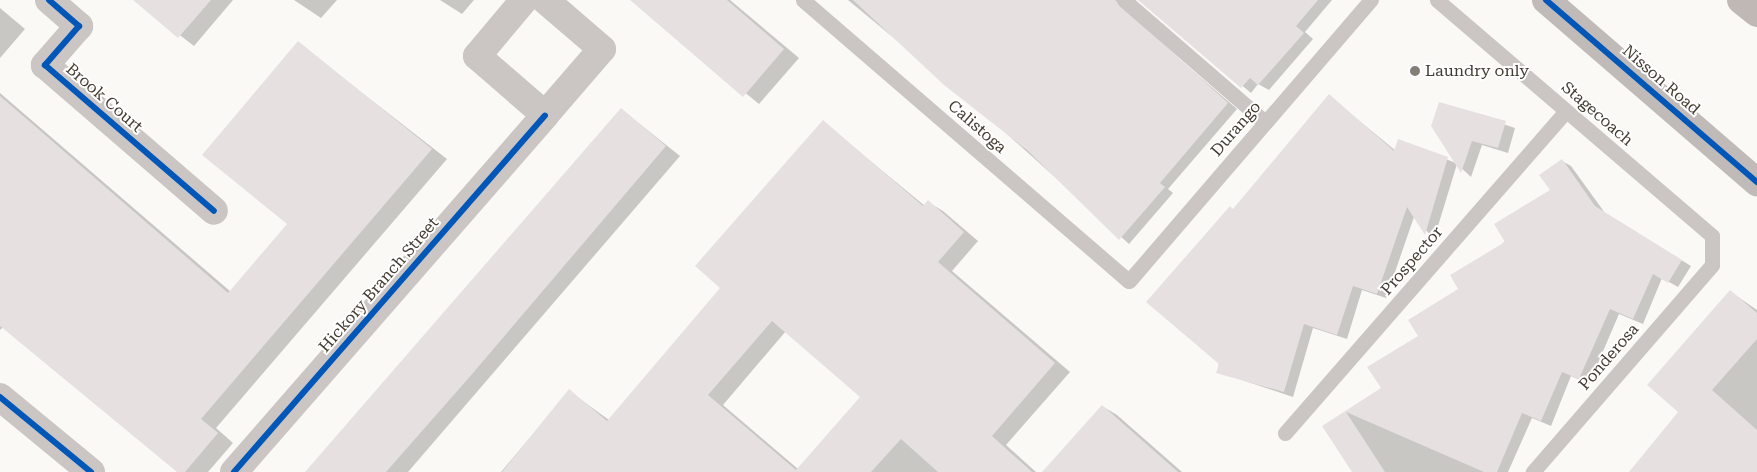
<!DOCTYPE html>
<style>
body{margin:0}
#map{position:relative;width:1757px;height:472px;overflow:hidden;background:#fbf9f6;font-family:"Roboto Serif",serif}
div>[style]{position:absolute}
.shadow>*{inset:0;background:#0003}
.building>*{inset:0;background:#e7e0e1}
.lane>*{height:15px;margin:-7.5px;padding:0 7.5px;transform-origin:7.5px;border-radius:7.5px;background:#cbc5c4}
.street>*{height:28px;margin:-14px;padding:0 14px;transform-origin:14px;border-radius:14px;background:#cbc5c4}
.secondary>*{height:28px;margin:-14px;padding:0 14px;transform-origin:14px;border-radius:14px;background:#c0bbb9}
.highway>*{height:28px;margin:-14px;padding:0 14px;transform-origin:14px;border-radius:14px;background:#bfb8b5}
.cycleway>*{height:6px;margin:-3px;padding:0 3px;transform-origin:3px;border-radius:3px;background:#0057b8}
.dots>*{width:14px;height:14px;translate:-50% -50%;box-sizing:border-box;border:2px solid #fff;border-radius:50%}
span{translate:-50% -50%;white-space:nowrap;text-align:center;line-height:1.15;-webkit-text-stroke:4px #fff;paint-order:stroke}
.poi-label{font-size:16px;color:#433c31}
.left{translate:0 -50%;text-align:left}
.street-label{font-size:16px;color:#433c31}
</style>
<div id="map">
<div class="shadow">
<i style="clip-path:polygon(134px 0,233px 0,194px 46px)"></i>
<i style="clip-path:polygon(294px 0,337px 0,321px 18px)"></i>
<i style="clip-path:polygon(440px 0,474px 0,462px 14px)"></i>
<i style="clip-path:polygon(632px 0,730px 0,799px 58px,759px 104px)"></i>
<i style="clip-path:polygon(848px 0,1126px 0,1127px 14px,1237px 109px,1168px 189px,1173px 193px,1129px 244px,976px 106px)"></i>
<i style="clip-path:polygon(1140px 0,1332px 0,1305px 32px,1313px 39px,1269px 90px,1258px 84px,1251px 93px)"></i>
<i style="clip-path:polygon(0 8px,25px 29px,0 58px)"></i>
<i style="clip-path:polygon(298px 43px,447px 159px,216px 428px,233px 443px,208px 472px,179px 472px,3px 327px,0 330px,0 93px,231px 292px,289px 224px)"></i>
<i style="clip-path:polygon(1329px 96px,1396px 151px,1399px 141px,1456px 163px,1439px 103px,1515px 128px,1508px 153px,1482px 145px,1471px 177px,1457px 164px,1434px 239px,1414px 217px,1386px 298px,1362px 290px,1347px 339px,1313px 328px,1293px 397px,1218px 372px,1234px 210px)"></i>
<i style="clip-path:polygon(621px 109px,680px 156px,408px 472px,306px 472px)"></i>
<i style="clip-path:polygon(evenodd,823px 122px,925px 206px,928px 202px,943px 211px,978px 241px,952px 271px,1070px 372px,1006px 445px,1036px 472px,501px 472px,569px 391px,609px 420px,722px 288px,823px 122px,786px 331px,862px 396px,798px 469px,723px 405px,786px 331px)"></i>
<i style="clip-path:polygon(1562px 161px,1571px 166px,1605px 213px,1691px 266px,1678px 287px,1662px 278px,1643px 324px,1619px 314px,1589px 384px,1571px 376px,1551px 426px,1532px 418px,1508px 472px,1354px 472px,1324px 426px,1382px 388px,1419px 336px,1551px 190px)"></i>
<i style="clip-path:polygon(1731px 292px,1757px 310px,1757px 472px,1630px 472px,1680px 412px)"></i>
<i style="clip-path:polygon(1102px 406px,1117px 415px,1182px 472px,1043px 472px)"></i>
</div>
<div class="building">
<i style="clip-path:polygon(133px 0,211px 0,178px 38px)"></i>
<i style="clip-path:polygon(630px 0,727px 0,784px 49px,743px 97px)"></i>
<i style="clip-path:polygon(853px 0,1115px 0,1228px 103px,1160px 183px,1165px 187px,1119px 240px,1027px 150px,944px 85px)"></i>
<i style="clip-path:polygon(1138px 0,1318px 0,1296px 26px,1304px 33px,1258px 85px,1250px 78px,1241px 88px)"></i>
<i style="clip-path:polygon(298px 41px,432px 149px,201px 419px,218px 433px,185px 472px,177px 472px,0 326px,0 96px,228px 293px,287px 224px,202px 155px)"></i>
<i style="clip-path:polygon(1329px 94px,1394px 151px,1398px 139px,1448px 157px,1425px 235px,1407px 207px,1377px 294px,1353px 286px,1337px 335px,1304px 324px,1284px 392px,1216px 373px,1219px 364px,1146px 302px,1230px 206px,1233px 209px)"></i>
<i style="clip-path:polygon(1439px 102px,1506px 121px,1498px 148px,1472px 141px,1461px 173px,1431px 126px)"></i>
<i style="clip-path:polygon(621px 108px,666px 146px,473px 373px,386px 472px,305px 472px)"></i>
<i style="clip-path:polygon(evenodd,823px 120px,923px 206px,928px 200px,964px 232px,938px 262px,1055px 363px,992px 436px,1032px 472px,938px 472px,901px 439px,871px 472px,502px 472px,569px 389px,607px 421px,720px 288px,695px 266px,823px 120px,772px 321px,860px 397px,796px 470px,708px 395px,772px 321px)"></i>
<i style="clip-path:polygon(1562px 159px,1595px 206px,1682px 260px,1668px 283px,1653px 274px,1633px 319px,1610px 309px,1579px 379px,1562px 372px,1541px 421px,1522px 413px,1497px 472px,1484px 472px,1346px 412px,1385px 472px,1352px 472px,1322px 426px,1381px 388px,1367px 367px,1418px 336px,1408px 320px,1458px 289px,1450px 275px,1505px 242px,1494px 224px,1550px 190px,1539px 175px)"></i>
<i style="clip-path:polygon(1730px 290px,1757px 313px,1757px 339px,1712px 390px,1757px 430px,1757px 472px,1629px 472px,1678px 412px,1647px 385px)"></i>
<i style="clip-path:polygon(1102px 405px,1178px 472px,1042px 472px)"></i>
</div>
<div class="lane">
<i style="left:803px;top:0;width:430px;rotate:40.8deg"></i>
<i style="left:1129px;top:281px;width:371px;rotate:-49.3deg"></i>
<i style="left:1124px;top:0;width:186px;rotate:40.9deg"></i>
<i style="left:1437px;top:0;width:362px;rotate:40.6deg"></i>
<i style="left:1712px;top:236px;width:29px;rotate:90deg"></i>
<i style="left:1712px;top:265px;width:274px;rotate:130.9deg"></i>
<i style="left:1285px;top:433px;width:427px;rotate:-48.9deg"></i>
</div>
<div class="street">
<i style="left:49px;top:0;width:40px;rotate:41deg"></i>
<i style="left:79px;top:26px;width:52px;rotate:131.1deg"></i>
<i style="left:45px;top:65px;width:223px;rotate:40.8deg"></i>
<i style="left:524px;top:0;width:73px;rotate:130deg"></i>
<i style="left:477px;top:56px;width:90px;rotate:40.9deg"></i>
<i style="left:545px;top:115px;width:87px;rotate:-49.2deg"></i>
<i style="left:602px;top:49px;width:75px;rotate:-139.3deg"></i>
<i style="left:0;top:397px;width:118px;rotate:39.5deg"></i>
<i style="left:234px;top:472px;width:473px;rotate:-48.9deg"></i>
</div>
<div class="secondary">
<i style="left:1546px;top:0;width:279px;rotate:40.8deg"></i>
</div>
<div class="highway">
<i style="left:1741px;top:0;width:21px;rotate:39deg"></i>
</div>
<div class="cycleway">
<i style="left:49px;top:0;width:40px;rotate:41deg"></i>
<i style="left:79px;top:26px;width:52px;rotate:131.1deg"></i>
<i style="left:45px;top:65px;width:223px;rotate:40.8deg"></i>
<i style="left:1546px;top:0;width:279px;rotate:40.8deg"></i>
<i style="left:0;top:397px;width:118px;rotate:39.5deg"></i>
<i style="left:234px;top:472px;width:473px;rotate:-48.9deg"></i>
</div>
<div class="dots">
<i style="left:1415px;top:71px;background:#837e76"></i>
</div>
<div class="poi-label">
<span class="left" style="left:1425px;top:71px">Laundry only</span>
</div>
<div class="street-label">
<span style="left:1661px;top:80px;rotate:41deg">Nisson Road</span>
<span style="left:104px;top:98px;rotate:41deg">Brook Court</span>
<span style="left:1597px;top:114px;rotate:41deg">Stagecoach</span>
<span style="left:977px;top:127px;rotate:41deg">Calistoga</span>
<span style="left:1236px;top:129px;rotate:-49deg">Durango</span>
<span style="left:1412px;top:261px;rotate:-49deg">Prospector</span>
<span style="left:379px;top:285px;rotate:-49deg">Hickory Branch Street</span>
<span style="left:1609px;top:357px;rotate:-49deg">Ponderosa</span>
</div>
</div>
